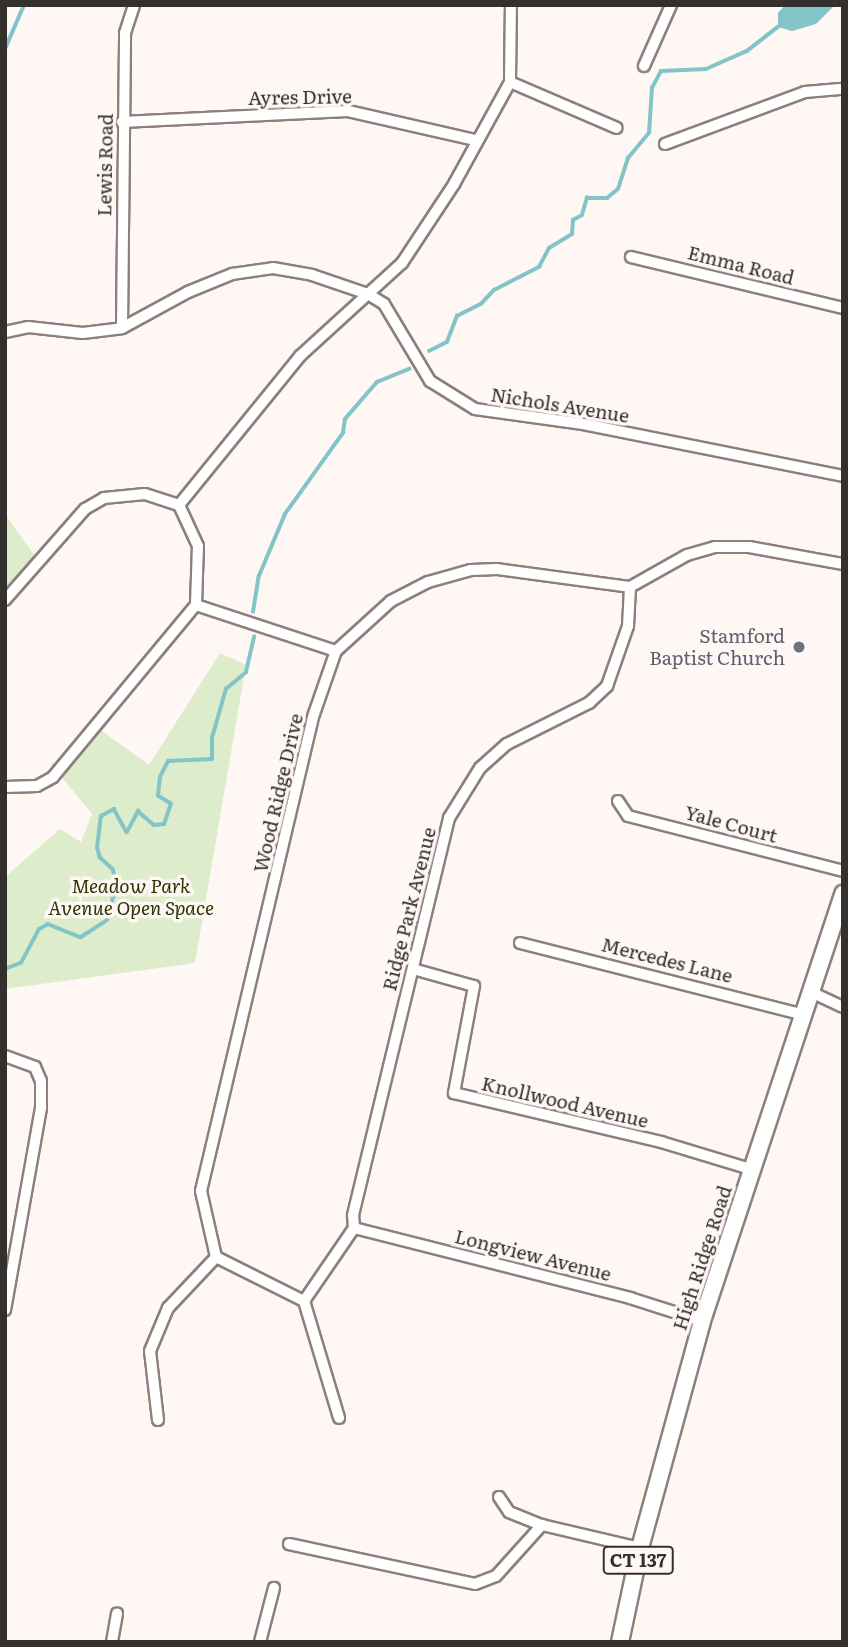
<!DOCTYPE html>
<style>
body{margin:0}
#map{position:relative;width:848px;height:1647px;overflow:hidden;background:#fef7f4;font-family:Literata,serif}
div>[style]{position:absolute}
.green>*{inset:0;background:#ddecca}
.water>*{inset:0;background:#82c4c7}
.stream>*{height:3.5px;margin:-1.75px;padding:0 1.75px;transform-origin:1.75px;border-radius:1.75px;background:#82c4c7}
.roads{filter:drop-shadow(2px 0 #8a807c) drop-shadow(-2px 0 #8a807c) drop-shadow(0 2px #8a807c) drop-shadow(0 -2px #8a807c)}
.street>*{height:10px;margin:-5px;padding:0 5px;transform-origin:5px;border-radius:5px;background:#fff}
.primary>*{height:16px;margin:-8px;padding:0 8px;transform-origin:8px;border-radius:8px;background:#fff}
.dots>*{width:19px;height:19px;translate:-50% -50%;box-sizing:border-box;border:4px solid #fef7f4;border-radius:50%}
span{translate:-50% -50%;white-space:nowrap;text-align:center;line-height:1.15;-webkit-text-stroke:7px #fef7f4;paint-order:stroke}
.shield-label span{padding:2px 5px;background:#fef7f4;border:2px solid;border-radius:5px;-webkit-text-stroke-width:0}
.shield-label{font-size:18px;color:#34302e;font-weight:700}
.street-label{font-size:19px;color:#34302e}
.worship-label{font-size:19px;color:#5b616d}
.right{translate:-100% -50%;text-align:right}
.park-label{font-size:19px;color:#273802;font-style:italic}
.frame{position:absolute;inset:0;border:7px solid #34302e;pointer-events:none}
</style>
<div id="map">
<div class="green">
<i style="clip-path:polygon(5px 514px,42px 566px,5px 610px)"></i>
<i style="clip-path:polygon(220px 653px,246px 665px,195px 963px,5px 989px,5px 877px,60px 829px,81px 842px,92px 814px,51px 764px,65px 759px,95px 726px,149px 765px)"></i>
</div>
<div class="water">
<i style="clip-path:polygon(785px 5px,835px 5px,816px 24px,792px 31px,778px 27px,778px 13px)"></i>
</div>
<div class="stream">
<i style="left:5px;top:49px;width:48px;rotate:-66.6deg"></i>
<i style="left:429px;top:351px;width:20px;rotate:-27deg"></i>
<i style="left:447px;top:342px;width:28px;rotate:-69deg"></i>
<i style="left:457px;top:316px;width:27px;rotate:-27deg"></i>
<i style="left:481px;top:304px;width:19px;rotate:-47deg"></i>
<i style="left:494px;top:290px;width:51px;rotate:-27.1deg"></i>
<i style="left:539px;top:267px;width:21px;rotate:-62deg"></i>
<i style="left:549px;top:248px;width:27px;rotate:-31deg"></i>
<i style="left:572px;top:234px;width:14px;rotate:-86deg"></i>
<i style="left:573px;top:220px;width:10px;rotate:-29deg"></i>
<i style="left:582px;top:215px;width:18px;rotate:-74deg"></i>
<i style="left:587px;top:198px;width:20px"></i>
<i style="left:607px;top:198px;width:14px;rotate:-39deg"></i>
<i style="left:618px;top:189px;width:33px;rotate:-72deg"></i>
<i style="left:628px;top:158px;width:33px;rotate:-50deg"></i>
<i style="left:649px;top:133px;width:45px;rotate:-86.2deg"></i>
<i style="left:652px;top:88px;width:19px;rotate:-62deg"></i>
<i style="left:661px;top:71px;width:45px;rotate:-2.5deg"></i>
<i style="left:706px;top:69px;width:45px;rotate:-23.7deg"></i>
<i style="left:747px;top:51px;width:39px;rotate:-38deg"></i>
<i style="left:253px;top:612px;width:36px;rotate:-81deg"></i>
<i style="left:259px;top:576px;width:67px;rotate:-67.2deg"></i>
<i style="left:285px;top:514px;width:100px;rotate:-54.4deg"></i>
<i style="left:343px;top:433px;width:14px;rotate:-82deg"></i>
<i style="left:345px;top:419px;width:49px;rotate:-49.1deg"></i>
<i style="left:377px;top:382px;width:35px;rotate:-22deg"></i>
<i style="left:5px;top:969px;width:17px;rotate:-21deg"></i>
<i style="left:21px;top:963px;width:38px;rotate:-62deg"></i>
<i style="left:39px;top:929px;width:10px;rotate:-29deg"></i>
<i style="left:48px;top:924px;width:35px;rotate:22deg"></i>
<i style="left:81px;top:937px;width:31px;rotate:-33deg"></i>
<i style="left:107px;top:920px;width:34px;rotate:-75deg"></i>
<i style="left:116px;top:887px;width:17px;rotate:-100deg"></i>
<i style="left:113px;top:870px;width:18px;rotate:-137deg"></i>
<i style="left:100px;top:858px;width:10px;rotate:-107deg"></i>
<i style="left:97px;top:848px;width:32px;rotate:-83deg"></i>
<i style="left:101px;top:816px;width:15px;rotate:-28deg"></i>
<i style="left:114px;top:809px;width:26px;rotate:61deg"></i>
<i style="left:127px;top:832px;width:24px;rotate:-62deg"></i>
<i style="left:138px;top:811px;width:21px;rotate:41deg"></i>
<i style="left:154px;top:825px;width:10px;rotate:-6deg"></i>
<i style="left:164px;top:824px;width:21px;rotate:-71deg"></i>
<i style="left:171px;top:804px;width:15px;rotate:-148deg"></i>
<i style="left:158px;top:796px;width:19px;rotate:-84deg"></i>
<i style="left:160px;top:777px;width:18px;rotate:-63deg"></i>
<i style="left:168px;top:761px;width:44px;rotate:-2.6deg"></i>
<i style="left:212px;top:759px;width:21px;rotate:-90deg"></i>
<i style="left:212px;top:738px;width:51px;rotate:-74.1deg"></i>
<i style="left:226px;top:689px;width:26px;rotate:-40deg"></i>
<i style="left:246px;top:672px;width:36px;rotate:-77deg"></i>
</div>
<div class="roads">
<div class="street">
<i style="left:644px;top:66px;width:67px;rotate:-66.1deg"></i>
<i style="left:510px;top:82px;width:116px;rotate:23.3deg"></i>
<i style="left:122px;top:122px;width:226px;rotate:-2.8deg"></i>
<i style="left:348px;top:111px;width:131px;rotate:12.8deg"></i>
<i style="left:665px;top:144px;width:149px;rotate:-20.4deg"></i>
<i style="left:805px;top:92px;width:38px;rotate:-5deg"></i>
<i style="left:631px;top:257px;width:218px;rotate:13.5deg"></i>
<i style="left:122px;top:328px;width:295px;rotate:-89.4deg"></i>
<i style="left:125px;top:33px;width:29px;rotate:-72deg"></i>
<i style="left:5px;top:332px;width:24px;rotate:-12deg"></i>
<i style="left:28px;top:327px;width:55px;rotate:6.2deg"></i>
<i style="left:83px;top:333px;width:39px;rotate:-7deg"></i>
<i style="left:122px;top:328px;width:75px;rotate:-28.6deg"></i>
<i style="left:188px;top:292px;width:48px;rotate:-22.2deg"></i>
<i style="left:232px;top:274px;width:41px;rotate:-8.3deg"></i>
<i style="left:273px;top:268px;width:40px;rotate:10deg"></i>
<i style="left:312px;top:275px;width:59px;rotate:18.7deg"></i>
<i style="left:368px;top:294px;width:19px;rotate:32deg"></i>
<i style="left:384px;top:304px;width:90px;rotate:59.1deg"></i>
<i style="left:430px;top:381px;width:53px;rotate:31.9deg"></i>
<i style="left:475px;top:409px;width:109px;rotate:7.9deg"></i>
<i style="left:583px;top:424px;width:265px;rotate:11.3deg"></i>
<i style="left:179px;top:505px;width:192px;rotate:-50.9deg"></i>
<i style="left:300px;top:356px;width:138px;rotate:-42.4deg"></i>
<i style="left:402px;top:263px;width:95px;rotate:-56.6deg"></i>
<i style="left:454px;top:184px;width:116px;rotate:-61.2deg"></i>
<i style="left:510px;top:82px;width:77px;rotate:-89.3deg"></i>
<i style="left:630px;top:587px;width:65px;rotate:-29.3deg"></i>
<i style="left:687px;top:555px;width:29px;rotate:-16deg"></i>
<i style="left:715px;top:547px;width:34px"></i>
<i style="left:749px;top:547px;width:96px;rotate:10.3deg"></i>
<i style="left:5px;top:600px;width:121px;rotate:-48.7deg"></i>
<i style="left:85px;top:509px;width:22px;rotate:-30deg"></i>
<i style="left:104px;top:498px;width:41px;rotate:-5.6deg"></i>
<i style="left:145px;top:494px;width:36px;rotate:18deg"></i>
<i style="left:196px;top:605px;width:147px;rotate:18.2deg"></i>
<i style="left:5px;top:787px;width:32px;rotate:-2deg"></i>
<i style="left:37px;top:786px;width:18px;rotate:-29deg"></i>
<i style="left:53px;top:777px;width:224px;rotate:-50.3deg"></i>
<i style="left:196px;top:605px;width:59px;rotate:-88.1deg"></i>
<i style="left:198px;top:546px;width:45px;rotate:-114.9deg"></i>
<i style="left:618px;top:801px;width:18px;rotate:56deg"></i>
<i style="left:628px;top:816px;width:222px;rotate:14.3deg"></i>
<i style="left:520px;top:943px;width:293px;rotate:14.2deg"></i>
<i style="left:413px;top:969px;width:63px;rotate:15.6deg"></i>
<i style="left:474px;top:986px;width:109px;rotate:100.6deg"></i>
<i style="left:454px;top:1093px;width:213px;rotate:13.3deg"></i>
<i style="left:661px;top:1142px;width:97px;rotate:16.8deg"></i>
<i style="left:813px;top:993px;width:33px;rotate:25deg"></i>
<i style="left:5px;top:1056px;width:32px;rotate:20deg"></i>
<i style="left:35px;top:1067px;width:15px;rotate:67deg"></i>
<i style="left:41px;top:1081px;width:27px;rotate:90deg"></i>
<i style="left:41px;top:1108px;width:205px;rotate:100.1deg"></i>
<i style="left:354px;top:1228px;width:285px;rotate:14.2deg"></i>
<i style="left:630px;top:1298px;width:76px;rotate:17.7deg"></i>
<i style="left:216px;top:1257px;width:68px;rotate:-102.8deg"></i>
<i style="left:201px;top:1191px;width:490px;rotate:-76.7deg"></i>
<i style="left:314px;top:714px;width:67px;rotate:-70.8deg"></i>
<i style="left:336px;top:651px;width:74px;rotate:-42.3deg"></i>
<i style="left:391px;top:601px;width:42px;rotate:-27.2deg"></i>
<i style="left:428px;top:582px;width:45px;rotate:-15.6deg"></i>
<i style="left:471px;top:570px;width:26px;rotate:-2deg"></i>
<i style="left:497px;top:569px;width:134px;rotate:7.7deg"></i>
<i style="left:216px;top:1257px;width:98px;rotate:26.6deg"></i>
<i style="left:304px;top:1301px;width:88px;rotate:-55.6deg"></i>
<i style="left:354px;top:1228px;width:13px;rotate:-94deg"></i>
<i style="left:353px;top:1215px;width:408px;rotate:-76.4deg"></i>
<i style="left:449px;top:818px;width:59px;rotate:-58.2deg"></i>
<i style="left:480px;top:768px;width:36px;rotate:-42deg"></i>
<i style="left:507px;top:744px;width:92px;rotate:-26.6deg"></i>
<i style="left:589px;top:703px;width:25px;rotate:-43deg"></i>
<i style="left:607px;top:686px;width:64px;rotate:-70.7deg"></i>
<i style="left:628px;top:626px;width:39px;rotate:-87deg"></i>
<i style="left:304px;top:1301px;width:122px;rotate:73.3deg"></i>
<i style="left:158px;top:1420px;width:69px;rotate:-96.6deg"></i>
<i style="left:150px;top:1351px;width:47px;rotate:-67.3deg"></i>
<i style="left:168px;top:1308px;width:70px;rotate:-46.7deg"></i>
<i style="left:499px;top:1497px;width:18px;rotate:56deg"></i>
<i style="left:509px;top:1512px;width:35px;rotate:22deg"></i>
<i style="left:542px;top:1525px;width:101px;rotate:13.2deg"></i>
<i style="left:289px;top:1544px;width:190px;rotate:12.1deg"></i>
<i style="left:475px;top:1584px;width:22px;rotate:-21deg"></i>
<i style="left:496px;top:1576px;width:69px;rotate:-48deg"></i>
<i style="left:112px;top:1642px;width:29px;rotate:-80deg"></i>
<i style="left:260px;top:1642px;width:56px;rotate:-75.5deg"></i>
</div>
<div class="primary">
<i style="left:620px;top:1642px;width:96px;rotate:-78deg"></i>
<i style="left:640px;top:1548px;width:235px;rotate:-74.7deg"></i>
<i style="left:702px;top:1321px;width:450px;rotate:-71.7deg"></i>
</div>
</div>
<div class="dots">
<i style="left:799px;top:647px;background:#6b7280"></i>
</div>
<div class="shield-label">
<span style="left:638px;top:1560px">CT 137</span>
</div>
<div class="street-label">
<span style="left:300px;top:97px;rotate:-1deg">Ayres Drive</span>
<span style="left:105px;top:165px;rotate:-89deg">Lewis Road</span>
<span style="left:741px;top:265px;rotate:14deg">Emma Road</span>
<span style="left:560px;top:405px;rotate:9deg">Nichols Avenue</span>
<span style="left:278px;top:793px;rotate:-77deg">Wood Ridge Drive</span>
<span style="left:731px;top:824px;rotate:15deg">Yale Court</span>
<span style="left:409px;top:909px;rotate:-76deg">Ridge Park Avenue</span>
<span style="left:667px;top:960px;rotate:14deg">Mercedes Lane</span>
<span style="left:565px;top:1102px;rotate:13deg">Knollwood Avenue</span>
<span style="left:533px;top:1255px;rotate:14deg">Longview Avenue</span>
<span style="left:702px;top:1258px;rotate:-72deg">High Ridge Road</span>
</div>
<div class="worship-label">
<span class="right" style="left:785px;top:647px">Stamford<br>Baptist Church</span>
</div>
<div class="park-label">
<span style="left:131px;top:897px">Meadow Park<br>Avenue Open Space</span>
</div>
<div class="frame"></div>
</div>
